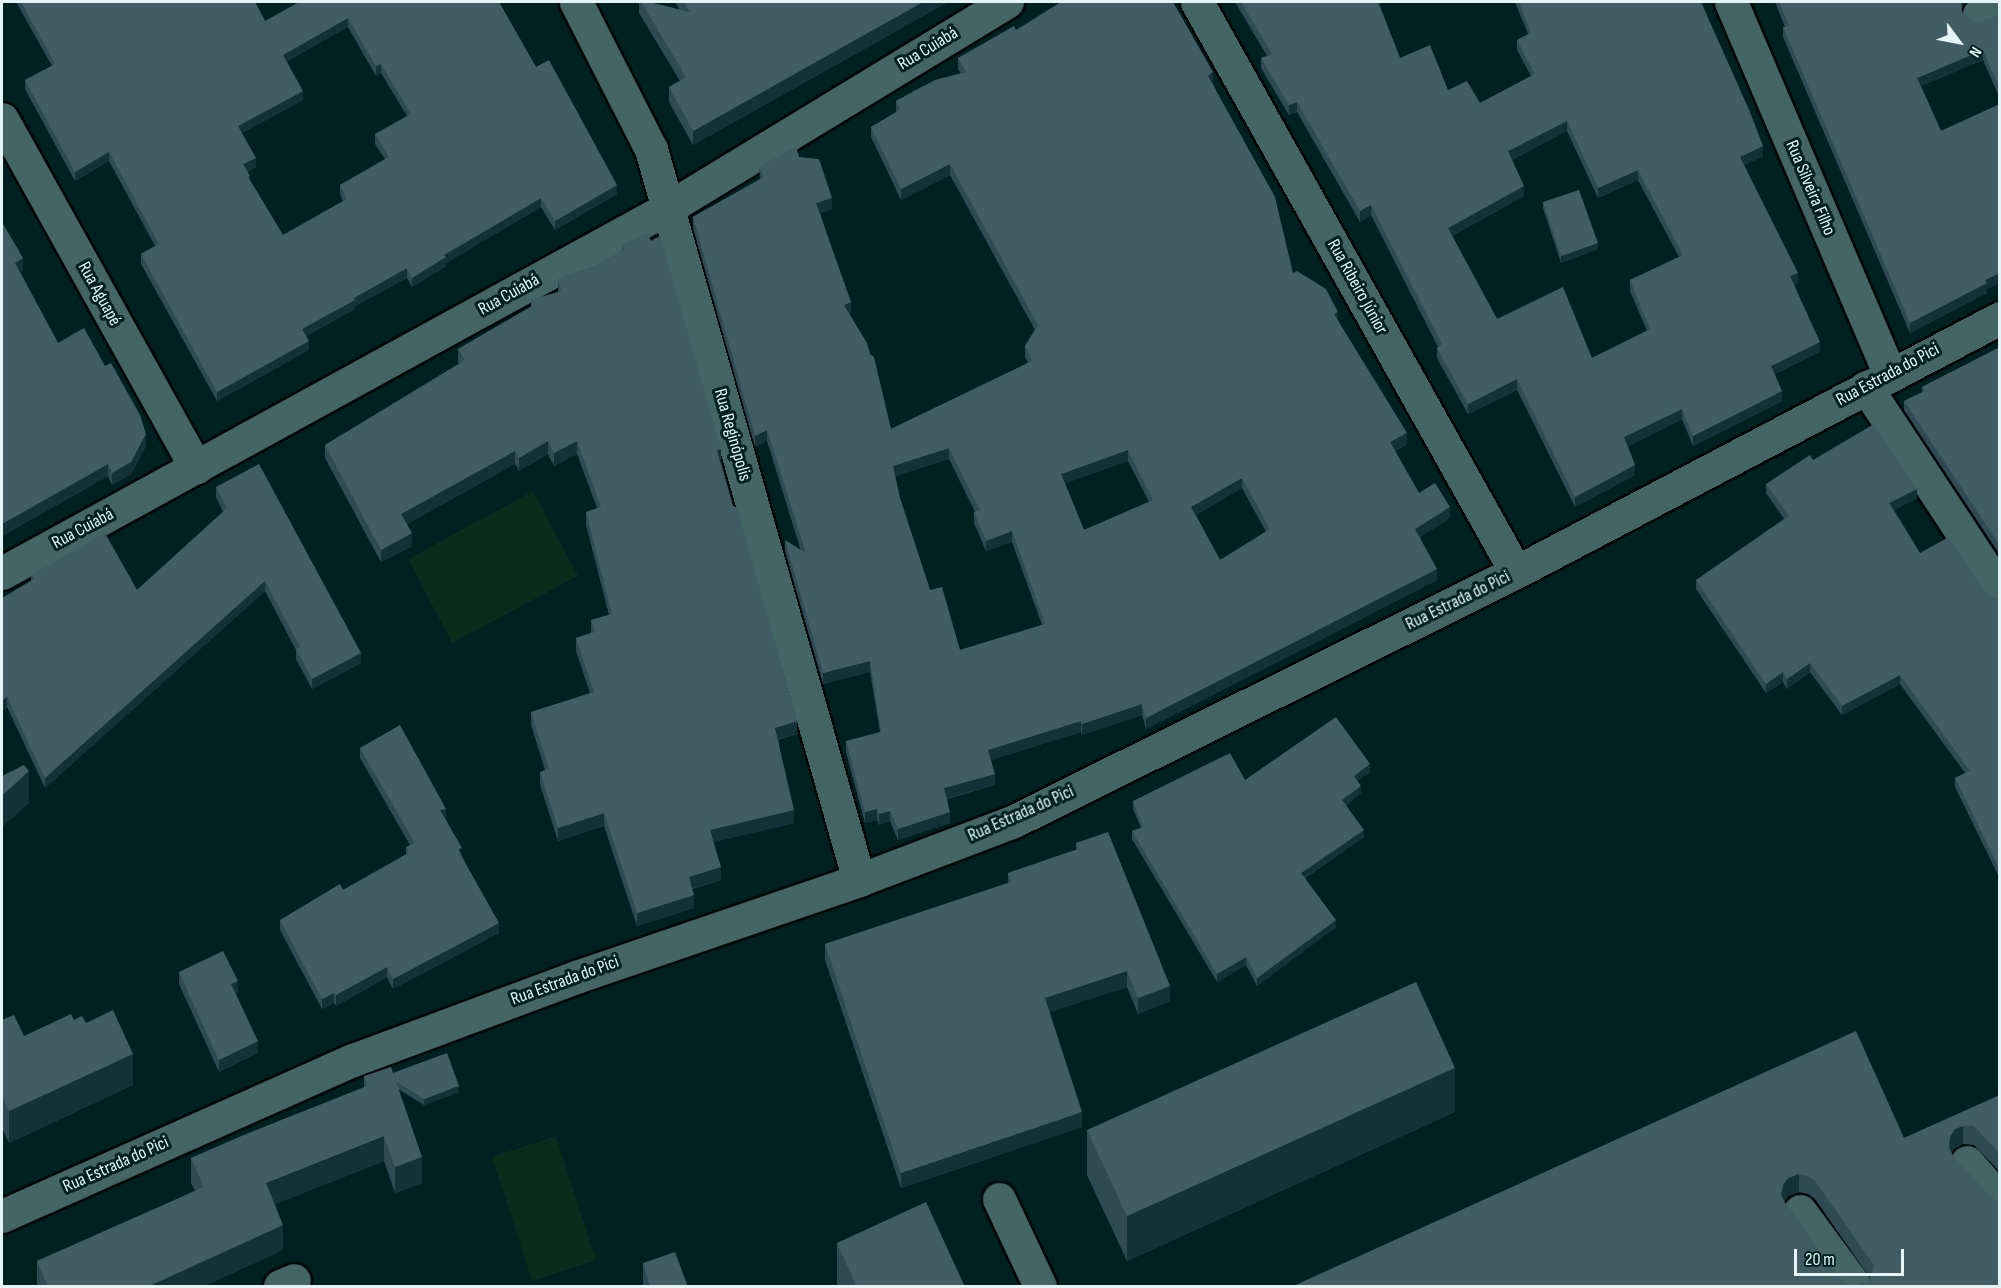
<!DOCTYPE html>
<meta charset="utf-8">
<style>
body{margin:0}
#map{position:relative;width:2001px;height:1288px;overflow:hidden;background:#002022;font-family:"Sofia Sans Condensed",sans-serif}
div>[style]{position:absolute}
.green>*{inset:0;background:#082d1c}
.roads{filter:drop-shadow(2px 0 #00090a) drop-shadow(-2px 0 #00090a) drop-shadow(0 2px #00090a) drop-shadow(0 -2px #00090a)}
.minor>*{height:33px;margin:-16.5px;padding:0 16.5px;transform-origin:16.5px;border-radius:16.5px;background:#446466}
.wall>*{inset:0;background:#2f4a52}
.shaded-wall>*{inset:0;background:#143138}
.building>*{inset:0;background:#425c64}
span{translate:-50% -50%;white-space:nowrap;text-align:center;line-height:1.15;-webkit-text-stroke:6px #002022;paint-order:stroke}
.street-label{font-size:18px;color:#e3f5f6}
.frame{position:absolute;inset:0;border:3px solid #e3f5f6;pointer-events:none}
.north{position:absolute;left:1929px;top:12px;width:60px;height:60px;-webkit-text-stroke:4px #002022;paint-order:stroke;rotate:122deg;font-size:16px;font-weight:700;line-height:24px;text-align:center;color:#e3f5f6}
.north::after{content:'';display:block;margin:auto;width:21px;height:27px;background:#e3f5f6;clip-path:polygon(50% 0,100% 100%,50% 72%,0 100%)}
.scale{position:absolute;left:1794px;top:1249px;width:110px;height:27px;box-sizing:border-box;border:3px solid #e3f5f6;border-top:0;padding-left:8px;font-size:18px;line-height:21px;white-space:nowrap;color:#e3f5f6;-webkit-text-stroke:4px #002022;paint-order:stroke}
</style>
<div id="map">
<div class="green">
<i style="clip-path:polygon(533px 491px,578px 576px,452px 643px,408px 559px)"></i>
<i style="clip-path:polygon(556px 1136px,596px 1260px,532px 1281px,492px 1157px)"></i>
</div>
<div class="roads">
<div class="minor">
<i style="left:576px;top:2px;width:165px;rotate:63deg"></i>
<i style="left:651px;top:149px;width:760px;rotate:74.12deg"></i>
<i style="left:1197px;top:2px;width:653px;rotate:60.77deg"></i>
<i style="left:1731px;top:2px;width:405px;rotate:66.9deg"></i>
<i style="left:1979px;top:14px;width:22px;rotate:-21deg"></i>
<i style="left:2px;top:119px;width:399px;rotate:60.9deg"></i>
<i style="left:1866px;top:387px;width:243px;rotate:56.6deg"></i>
<i style="left:2px;top:573px;width:757px;rotate:-28.73deg"></i>
<i style="left:666px;top:209px;width:399px;rotate:-31.3deg"></i>
<i style="left:1967px;top:1162px;width:50px;rotate:49deg"></i>
<i style="left:999px;top:1199px;width:96px;rotate:64.8deg"></i>
<i style="left:1800px;top:1211px;width:93px;rotate:53.7deg"></i>
<i style="left:2px;top:1216px;width:384px;rotate:-24deg"></i>
<i style="left:353px;top:1060px;width:238px;rotate:-20.4deg"></i>
<i style="left:576px;top:977px;width:299px;rotate:-18.9deg"></i>
<i style="left:859px;top:880px;width:164px;rotate:-20.8deg"></i>
<i style="left:1012px;top:822px;width:563px;rotate:-26.38deg"></i>
<i style="left:1516px;top:572px;width:547px;rotate:-27.69deg"></i>
<i style="left:280px;top:1286px;width:15px;rotate:-23deg"></i>
</div>
</div>
<div class="wall">
<i style="clip-path:polygon(evenodd,16px 2px,255px 2px,265px 21px,501px 2px,500px 4px,536px 67px,617px 194px,555px 230px,541px 207px,446px 263px,446px 266px,412px 287px,407px 278px,355px 306px,355px 309px,306px 336px,309px 350px,217px 401px,141px 264px,141px 254px,155px 246px,109px 161px,75px 181px,25px 89px,25px 80px,52px 66px,16px 2px,348px 27px,376px 76px,381px 73px,407px 116px,375px 134px,375px 144px,385px 159px,340px 185px,340px 194px,343px 201px,283px 235px,250px 180px,247px 172px,256px 167px,242px 133px,303px 100px,287px 61px,348px 27px)"></i>
<i style="clip-path:polygon(639px 2px,649px 2px,680px 10px,675px 2px,948px 2px,693px 145px,669px 102px,669px 87px,680px 81px,639px 13px)"></i>
<i style="clip-path:polygon(evenodd,1235px 2px,1384px 2px,1379px 4px,1400px 58px,1448px 90px,1480px 103px,1531px 76px,1517px 50px,1517px 40px,1528px 34px,1515px 2px,1701px 2px,1763px 156px,1744px 165px,1798px 283px,1794px 285px,1820px 352px,1775px 374px,1782px 401px,1693px 446px,1682px 419px,1628px 446px,1635px 475px,1575px 507px,1517px 390px,1468px 414px,1437px 358px,1437px 348px,1438px 347px,1371px 215px,1360px 222px,1297px 112px,1289px 115px,1261px 68px,1261px 58px,1267px 56px,1235px 2px,1567px 131px,1598px 198px,1638px 180px,1679px 257px,1630px 280px,1630px 291px,1647px 331px,1592px 358px,1497px 319px,1452px 236px,1524px 196px,1512px 160px,1567px 131px)"></i>
<i style="clip-path:polygon(1775px 2px,1965px 2px,1961px 9px,1962px 12px,1968px 19px,1977px 23px,2000px 16px,2000px 99px,1983px 60px,1921px 86px,1941px 131px,2000px 104px,2000px 283px,1987px 289px,1987px 293px,1910px 333px,1783px 37px,1783px 27px,1785px 27px)"></i>
<i style="clip-path:polygon(evenodd,1016px 30px,1213px 83px,1293px 273px,1338px 321px,1407px 444px,1395px 451px,1419px 493px,1450px 518px,1420px 537px,1437px 580px,1146px 729px,1142px 715px,1082px 735px,1081px 732px,991px 760px,995px 785px,947px 799px,950px 823px,898px 840px,890px 821px,879px 825px,877px 820px,865px 823px,846px 752px,846px 741px,880px 732px,870px 672px,823px 684px,785px 551px,785px 540px,801px 551px,767px 441px,755px 447px,693px 228px,693px 217px,760px 179px,759px 167px,799px 157px,832px 209px,820px 213px,851px 313px,849px 314px,870px 354px,891px 429px,1028px 363px,1025px 357px,1025px 346px,1035px 330px,950px 175px,901px 200px,871px 137px,871px 127px,896px 112px,896px 101px,961px 74px,958px 69px,958px 58px,1016px 30px,949px 459px,975px 512px,974px 512px,974px 523px,986px 551px,1012px 542px,1042px 625px,960px 650px,930px 590px,900px 498px,895px 476px,949px 459px,1016px 30px,1128px 461px,1149px 502px,1084px 530px,1065px 483px,1128px 461px,1016px 30px,1242px 488px,1266px 532px,1220px 560px,1196px 515px,1242px 488px)"></i>
<i style="clip-path:polygon(1543px 202px,1598px 249px,1561px 263px,1543px 208px)"></i>
<i style="clip-path:polygon(2px 222px,23px 270px,20px 272px,58px 343px,146px 446px,131px 474px,112px 485px,108px 476px,2px 536px)"></i>
<i style="clip-path:polygon(622px 245px,721px 462px,797px 734px,778px 740px,794px 823px,713px 842px,721px 880px,692px 889px,694px 908px,637px 926px,604px 826px,558px 841px,540px 785px,540px 772px,545px 770px,531px 725px,531px 712px,590px 693px,576px 651px,576px 638px,591px 633px,591px 620px,609px 615px,586px 525px,586px 512px,597px 508px,577px 454px,554px 466px,548px 454px,519px 471px,515px 464px,407px 524px,412px 546px,381px 562px,325px 458px,325px 445px,459px 364px,458px 362px,458px 349px,531px 307px,531px 300px,558px 292px,558px 279px,598px 265px,622px 251px)"></i>
<i style="clip-path:polygon(2000px 347px,2000px 555px,1904px 410px,1904px 401px,1922px 392px,1922px 387px)"></i>
<i style="clip-path:polygon(1813px 460px,1917px 498px,1894px 510px,1920px 553px,1985px 592px,1992px 598px,2000px 599px,2000px 879px,1955px 787px,1955px 778px,1965px 773px,1900px 684px,1842px 715px,1810px 672px,1787px 689px,1783px 682px,1766px 693px,1696px 589px,1696px 580px,1784px 519px,1766px 493px,1766px 484px)"></i>
<i style="clip-path:polygon(216px 487px,361px 663px,312px 689px,296px 659px,296px 650px,265px 591px,45px 788px,7px 707px,2px 711px,31px 581px,31px 575px,137px 590px,223px 512px,216px 497px)"></i>
<i style="clip-path:polygon(360px 748px,446px 819px,462px 856px,499px 933px,393px 989px,387px 977px,336px 1006px,334px 1003px,322px 1009px,280px 930px,280px 920px,343px 890px,406px 854px,406px 847px,410px 845px,360px 758px)"></i>
<i style="clip-path:polygon(1370px 772px,1357px 781px,1361px 793px,1346px 805px,1364px 837px,1305px 878px,1336px 927px,1257px 986px,1246px 965px,1217px 982px,1132px 839px,1132px 831px,1141px 828px,1133px 809px,1133px 801px,1245px 780px)"></i>
<i style="clip-path:polygon(1076px 843px,1170px 1001px,1138px 1014px,1127px 987px,1049px 1012px,1082px 1127px,901px 1188px,825px 960px,825px 944px,1008px 883px,1008px 873px,1076px 850px)"></i>
<i style="clip-path:polygon(179px 972px,238px 993px,236px 994px,258px 1053px,219px 1072px,179px 984px)"></i>
<i style="clip-path:polygon(2px 1020px,24px 1036px,74px 1020px,86px 1023px,133px 1085px,9px 1143px,2px 1128px)"></i>
<i style="clip-path:polygon(393px 1073px,459px 1092px,424px 1105px,398px 1089px,422px 1183px,395px 1193px,384px 1161px,275px 1204px,283px 1250px,202px 1287px,37px 1286px,37px 1261px,195px 1191px,191px 1183px,191px 1158px,364px 1088px,364px 1076px)"></i>
<i style="clip-path:polygon(evenodd,2000px 1095px,2000px 1172px,1974px 1145px,1963px 1144px,1955px 1148px,1951px 1153px,2000px 1287px,1291px 1287px,1904px 1138px,2000px 1095px,1799px 1192px,1808px 1194px,1815px 1199px,1870px 1278px,1866px 1283px,1856px 1286px,1847px 1285px,1840px 1279px,1785px 1203px,1784px 1202px,1788px 1196px,1799px 1192px)"></i>
<i style="clip-path:polygon(1455px 1112px,1127px 1261px,1087px 1175px,1087px 1130px)"></i>
<i style="clip-path:polygon(837px 1243px,965px 1287px,837px 1287px)"></i>
<i style="clip-path:polygon(643px 1263px,688px 1287px,643px 1287px)"></i>
</div>
<div class="shaded-wall">
<i style="clip-path:polygon(923px 2px,948px 2px,693px 145px,693px 131px)"></i>
<i style="clip-path:polygon(1961px 2px,1965px 2px,1961px 10px)"></i>
<i style="clip-path:polygon(348px 18px,348px 27px,283px 64px,283px 55px)"></i>
<i style="clip-path:polygon(1983px 50px,1983px 60px,1917px 88px,1917px 78px)"></i>
<i style="clip-path:polygon(381px 64px,381px 73px,376px 76px,376px 66px)"></i>
<i style="clip-path:polygon(1213px 72px,1213px 83px,1208px 87px,1208px 76px)"></i>
<i style="clip-path:polygon(303px 91px,303px 100px,238px 135px,238px 126px)"></i>
<i style="clip-path:polygon(1297px 102px,1297px 112px,1289px 115px,1289px 105px)"></i>
<i style="clip-path:polygon(1567px 121px,1567px 131px,1508px 162px,1508px 151px)"></i>
<i style="clip-path:polygon(1763px 146px,1763px 156px,1740px 167px,1740px 157px)"></i>
<i style="clip-path:polygon(109px 152px,109px 161px,75px 181px,75px 172px)"></i>
<i style="clip-path:polygon(256px 158px,256px 167px,243px 174px,243px 164px)"></i>
<i style="clip-path:polygon(950px 164px,950px 175px,901px 200px,901px 189px)"></i>
<i style="clip-path:polygon(1638px 170px,1638px 180px,1598px 198px,1598px 188px)"></i>
<i style="clip-path:polygon(617px 185px,617px 194px,555px 230px,555px 221px)"></i>
<i style="clip-path:polygon(1524px 186px,1524px 196px,1448px 238px,1448px 228px)"></i>
<i style="clip-path:polygon(541px 198px,541px 207px,446px 263px,446px 266px,412px 287px,412px 278px,444px 255px)"></i>
<i style="clip-path:polygon(832px 198px,832px 209px,816px 214px,816px 203px)"></i>
<i style="clip-path:polygon(1371px 205px,1371px 215px,1360px 222px,1360px 211px)"></i>
<i style="clip-path:polygon(1598px 243px,1598px 249px,1561px 263px,1561px 256px)"></i>
<i style="clip-path:polygon(23px 258px,23px 270px,15px 275px,15px 263px)"></i>
<i style="clip-path:polygon(407px 268px,407px 278px,355px 306px,355px 309px,302px 338px,302px 329px,354px 298px)"></i>
<i style="clip-path:polygon(1798px 273px,1798px 283px,1790px 287px,1790px 276px)"></i>
<i style="clip-path:polygon(2000px 273px,2000px 283px,1987px 289px,1987px 293px,1910px 333px,1910px 323px,1985px 280px)"></i>
<i style="clip-path:polygon(851px 302px,851px 313px,844px 316px,844px 305px)"></i>
<i style="clip-path:polygon(1338px 312px,1338px 323px,1334px 314px)"></i>
<i style="clip-path:polygon(309px 341px,309px 350px,217px 401px,217px 392px)"></i>
<i style="clip-path:polygon(1820px 342px,1820px 352px,1771px 376px,1771px 366px)"></i>
<i style="clip-path:polygon(1517px 379px,1517px 390px,1468px 414px,1468px 404px)"></i>
<i style="clip-path:polygon(1782px 391px,1782px 401px,1693px 446px,1693px 436px)"></i>
<i style="clip-path:polygon(1682px 409px,1682px 419px,1624px 448px,1624px 437px)"></i>
<i style="clip-path:polygon(767px 430px,767px 441px,755px 447px,755px 436px)"></i>
<i style="clip-path:polygon(1407px 433px,1407px 444px,1390px 453px,1390px 442px)"></i>
<i style="clip-path:polygon(146px 434px,146px 446px,131px 474px,112px 485px,112px 473px)"></i>
<i style="clip-path:polygon(548px 441px,548px 454px,519px 471px,519px 458px)"></i>
<i style="clip-path:polygon(577px 441px,577px 454px,554px 466px,554px 453px)"></i>
<i style="clip-path:polygon(949px 448px,949px 459px,893px 477px,893px 466px)"></i>
<i style="clip-path:polygon(721px 449px,721px 462px,717px 464px,717px 451px)"></i>
<i style="clip-path:polygon(1128px 450px,1128px 461px,1061px 485px,1061px 474px)"></i>
<i style="clip-path:polygon(515px 451px,515px 464px,401px 527px,401px 514px)"></i>
<i style="clip-path:polygon(108px 464px,108px 476px,2px 536px,2px 524px)"></i>
<i style="clip-path:polygon(1635px 465px,1635px 475px,1575px 507px,1575px 497px)"></i>
<i style="clip-path:polygon(1242px 478px,1242px 488px,1191px 518px,1191px 507px)"></i>
<i style="clip-path:polygon(1917px 489px,1917px 498px,1889px 512px,1889px 503px)"></i>
<i style="clip-path:polygon(1450px 507px,1450px 518px,1415px 540px,1415px 529px)"></i>
<i style="clip-path:polygon(1012px 531px,1012px 542px,986px 551px,986px 541px)"></i>
<i style="clip-path:polygon(412px 533px,412px 546px,381px 562px,381px 550px)"></i>
<i style="clip-path:polygon(1437px 569px,1437px 580px,1146px 729px,1146px 718px)"></i>
<i style="clip-path:polygon(265px 581px,265px 591px,45px 788px,45px 778px)"></i>
<i style="clip-path:polygon(361px 653px,361px 663px,312px 689px,312px 679px)"></i>
<i style="clip-path:polygon(870px 661px,870px 672px,823px 684px,823px 673px)"></i>
<i style="clip-path:polygon(1810px 663px,1810px 672px,1787px 689px,1787px 679px)"></i>
<i style="clip-path:polygon(1783px 672px,1783px 682px,1766px 693px,1766px 684px)"></i>
<i style="clip-path:polygon(1900px 675px,1900px 684px,1842px 715px,1842px 706px)"></i>
<i style="clip-path:polygon(7px 697px,7px 707px,2px 711px,2px 701px)"></i>
<i style="clip-path:polygon(1142px 704px,1142px 715px,1082px 735px,1082px 724px)"></i>
<i style="clip-path:polygon(797px 721px,797px 734px,775px 740px,775px 728px)"></i>
<i style="clip-path:polygon(1081px 721px,1081px 732px,988px 761px,988px 750px)"></i>
<i style="clip-path:polygon(1370px 764px,1370px 772px,1354px 783px,1354px 776px)"></i>
<i style="clip-path:polygon(29px 771px,29px 803px,2px 827px,2px 796px)"></i>
<i style="clip-path:polygon(995px 774px,995px 785px,944px 799px,944px 788px)"></i>
<i style="clip-path:polygon(1361px 786px,1361px 793px,1342px 807px,1342px 800px)"></i>
<i style="clip-path:polygon(446px 809px,446px 819px,440px 810px)"></i>
<i style="clip-path:polygon(877px 809px,877px 820px,865px 823px,865px 812px)"></i>
<i style="clip-path:polygon(794px 810px,794px 823px,710px 843px,710px 830px)"></i>
<i style="clip-path:polygon(890px 811px,890px 821px,879px 825px,879px 814px)"></i>
<i style="clip-path:polygon(950px 812px,950px 823px,898px 840px,898px 829px)"></i>
<i style="clip-path:polygon(604px 813px,604px 826px,558px 841px,558px 828px)"></i>
<i style="clip-path:polygon(1364px 830px,1364px 837px,1301px 880px,1301px 873px)"></i>
<i style="clip-path:polygon(721px 867px,721px 880px,689px 889px,689px 877px)"></i>
<i style="clip-path:polygon(694px 895px,694px 908px,637px 926px,637px 913px)"></i>
<i style="clip-path:polygon(1336px 920px,1336px 927px,1257px 986px,1257px 978px)"></i>
<i style="clip-path:polygon(499px 923px,499px 933px,393px 989px,393px 979px)"></i>
<i style="clip-path:polygon(1246px 957px,1246px 965px,1217px 982px,1217px 974px)"></i>
<i style="clip-path:polygon(387px 967px,387px 977px,336px 1006px,336px 995px)"></i>
<i style="clip-path:polygon(1127px 971px,1127px 987px,1045px 1014px,1045px 998px)"></i>
<i style="clip-path:polygon(238px 981px,238px 993px,231px 996px,231px 984px)"></i>
<i style="clip-path:polygon(1170px 986px,1170px 1001px,1138px 1014px,1138px 998px)"></i>
<i style="clip-path:polygon(334px 993px,334px 1003px,322px 1009px,322px 999px)"></i>
<i style="clip-path:polygon(258px 1041px,258px 1053px,219px 1072px,219px 1060px)"></i>
<i style="clip-path:polygon(133px 1054px,133px 1085px,9px 1143px,9px 1111px)"></i>
<i style="clip-path:polygon(1455px 1068px,1455px 1112px,1127px 1261px,1127px 1216px)"></i>
<i style="clip-path:polygon(459px 1086px,459px 1092px,424px 1105px,424px 1099px)"></i>
<i style="clip-path:polygon(1082px 1112px,1082px 1127px,901px 1188px,901px 1173px)"></i>
<i style="clip-path:polygon(1963px 1126px,1963px 1144px,1955px 1148px,1950px 1155px,1949px 1147px,1950px 1137px,1955px 1129px)"></i>
<i style="clip-path:polygon(384px 1136px,384px 1161px,266px 1208px,266px 1183px)"></i>
<i style="clip-path:polygon(422px 1157px,422px 1183px,395px 1193px,395px 1167px)"></i>
<i style="clip-path:polygon(1799px 1174px,1799px 1192px,1788px 1196px,1783px 1203px,1781px 1194px,1783px 1185px,1788px 1178px)"></i>
<i style="clip-path:polygon(283px 1225px,283px 1250px,202px 1287px,147px 1287px)"></i>
</div>
<div class="building">
<i style="clip-path:polygon(evenodd,21px 2px,255px 2px,265px 21px,299px 2px,499px 2px,536px 67px,549px 60px,617px 185px,555px 221px,541px 198px,444px 255px,446px 257px,412px 278px,407px 268px,354px 298px,355px 300px,302px 329px,309px 341px,217px 392px,141px 254px,159px 244px,109px 152px,75px 172px,25px 80px,55px 64px,21px 2px,348px 18px,376px 66px,381px 64px,411px 114px,375px 134px,389px 157px,340px 185px,347px 199px,283px 235px,248px 177px,250px 176px,243px 164px,256px 158px,238px 126px,303px 91px,283px 55px,348px 18px)"></i>
<i style="clip-path:polygon(641px 2px,649px 2px,690px 12px,684px 2px,923px 2px,693px 131px,669px 87px,686px 77px)"></i>
<i style="clip-path:polygon(evenodd,1061px 2px,1173px 2px,1213px 72px,1208px 76px,1275px 197px,1293px 273px,1297px 271px,1326px 289px,1338px 312px,1334px 314px,1407px 433px,1390px 442px,1419px 493px,1435px 483px,1450px 507px,1415px 529px,1437px 569px,1146px 718px,1142px 704px,1082px 724px,1081px 721px,988px 750px,995px 774px,944px 788px,950px 812px,898px 829px,890px 811px,879px 814px,877px 809px,865px 812px,846px 741px,881px 732px,870px 661px,823px 673px,785px 540px,806px 553px,767px 430px,755px 436px,693px 217px,764px 177px,759px 167px,796px 146px,799px 157px,819px 159px,832px 198px,816px 203px,851px 302px,844px 305px,867px 343px,870px 354px,874px 357px,891px 429px,1032px 361px,1025px 346px,1038px 325px,950px 164px,901px 189px,871px 127px,900px 110px,896px 101px,914px 91px,935px 80px,966px 72px,958px 58px,1014px 26px,1016px 30px,1061px 2px,949px 448px,980px 510px,974px 512px,986px 541px,1012px 531px,1045px 624px,960px 650px,942px 587px,930px 590px,900px 498px,893px 466px,949px 448px,1061px 2px,1128px 450px,1153px 500px,1084px 530px,1061px 474px,1128px 450px,1061px 2px,1242px 478px,1270px 529px,1220px 560px,1191px 507px,1242px 478px)"></i>
<i style="clip-path:polygon(evenodd,1241px 2px,1378px 2px,1400px 58px,1430px 45px,1448px 90px,1467px 81px,1480px 103px,1535px 74px,1517px 40px,1531px 33px,1519px 2px,1701px 2px,1750px 112px,1763px 146px,1740px 157px,1798px 273px,1790px 276px,1820px 342px,1771px 366px,1782px 391px,1693px 436px,1682px 409px,1624px 437px,1635px 465px,1575px 497px,1517px 379px,1468px 404px,1437px 348px,1442px 344px,1371px 205px,1360px 211px,1297px 102px,1289px 105px,1261px 58px,1272px 54px,1241px 2px,1567px 121px,1598px 188px,1638px 170px,1683px 255px,1630px 280px,1650px 329px,1592px 358px,1563px 287px,1497px 319px,1448px 228px,1524px 186px,1508px 151px,1567px 121px)"></i>
<i style="clip-path:polygon(1779px 2px,1961px 2px,1962px 12px,1968px 19px,1977px 23px,2000px 16px,2000px 90px,1983px 50px,1917px 78px,1941px 131px,2000px 104px,2000px 273px,1985px 280px,1987px 283px,1910px 323px,1783px 27px,1789px 26px)"></i>
<i style="clip-path:polygon(1579px 190px,1598px 243px,1561px 256px,1543px 202px)"></i>
<i style="clip-path:polygon(2px 222px,23px 258px,15px 263px,58px 343px,84px 328px,105px 366px,111px 363px,140px 415px,146px 434px,131px 462px,112px 473px,108px 464px,2px 524px)"></i>
<i style="clip-path:polygon(648px 233px,651px 241px,660px 236px,721px 449px,717px 451px,732px 505px,737px 508px,797px 721px,775px 728px,794px 810px,710px 830px,721px 867px,689px 877px,694px 895px,637px 913px,604px 813px,558px 828px,540px 772px,549px 769px,531px 712px,594px 692px,576px 638px,595px 632px,591px 620px,612px 614px,586px 512px,601px 507px,577px 441px,554px 453px,548px 441px,519px 458px,515px 451px,401px 514px,412px 533px,381px 550px,325px 445px,465px 360px,458px 349px,532px 306px,531px 300px,561px 291px,558px 279px,598px 265px,624px 250px,622px 245px)"></i>
<i style="clip-path:polygon(2000px 347px,2000px 546px,1904px 401px,1925px 391px,1922px 387px)"></i>
<i style="clip-path:polygon(1874px 424px,1917px 489px,1889px 503px,1920px 553px,1949px 537px,1985px 592px,1992px 598px,2000px 599px,2000px 870px,1955px 778px,1970px 771px,1900px 675px,1842px 706px,1810px 663px,1787px 679px,1783px 672px,1766px 684px,1696px 580px,1789px 516px,1766px 484px,1810px 455px,1813px 460px)"></i>
<i style="clip-path:polygon(259px 464px,361px 653px,312px 679px,296px 649px,300px 647px,265px 581px,45px 778px,7px 697px,2px 701px,2px 598px,34px 579px,31px 575px,105px 533px,137px 590px,227px 508px,216px 487px)"></i>
<i style="clip-path:polygon(1336px 717px,1370px 764px,1354px 776px,1361px 786px,1342px 800px,1364px 830px,1301px 873px,1336px 920px,1257px 978px,1246px 957px,1217px 974px,1132px 831px,1143px 827px,1133px 801px,1230px 753px,1245px 780px)"></i>
<i style="clip-path:polygon(400px 725px,446px 809px,440px 810px,462px 848px,458px 850px,499px 923px,393px 979px,387px 967px,336px 995px,334px 993px,322px 999px,280px 920px,340px 884px,343px 890px,409px 853px,406px 847px,415px 843px,360px 748px)"></i>
<i style="clip-path:polygon(24px 765px,29px 771px,2px 796px,2px 776px)"></i>
<i style="clip-path:polygon(1108px 832px,1170px 986px,1138px 998px,1127px 971px,1045px 998px,1082px 1112px,901px 1173px,825px 944px,1011px 882px,1008px 873px,1078px 849px,1076px 843px)"></i>
<i style="clip-path:polygon(223px 951px,238px 981px,231px 984px,258px 1041px,219px 1060px,179px 972px)"></i>
<i style="clip-path:polygon(1416px 982px,1455px 1068px,1127px 1216px,1087px 1130px)"></i>
<i style="clip-path:polygon(113px 1010px,133px 1054px,9px 1111px,2px 1096px,2px 1097px,2px 1020px,14px 1015px,24px 1036px,71px 1014px,74px 1020px,82px 1016px,86px 1023px)"></i>
<i style="clip-path:polygon(evenodd,1856px 1031px,1904px 1138px,2000px 1095px,2000px 1154px,1974px 1126px,1963px 1126px,1955px 1129px,1950px 1137px,1949px 1147px,1953px 1156px,1993px 1199px,2000px 1200px,2000px 1287px,1291px 1287px,1856px 1031px,1799px 1174px,1808px 1176px,1815px 1181px,1874px 1265px,1872px 1275px,1866px 1283px,1856px 1286px,1847px 1285px,1840px 1279px,1785px 1203px,1781px 1194px,1783px 1185px,1788px 1178px,1799px 1174px)"></i>
<i style="clip-path:polygon(447px 1053px,459px 1086px,424px 1099px,395px 1081px,393px 1073px)"></i>
<i style="clip-path:polygon(391px 1067px,422px 1157px,395px 1167px,384px 1136px,266px 1183px,283px 1225px,147px 1287px,48px 1287px,37px 1261px,204px 1187px,191px 1158px,246px 1134px,367px 1086px,364px 1076px)"></i>
<i style="clip-path:polygon(926px 1202px,965px 1287px,857px 1287px,837px 1243px)"></i>
<i style="clip-path:polygon(675px 1252px,688px 1287px,650px 1287px,643px 1263px)"></i>
</div>
<div class="street-label">
<span style="left:928px;top:49px;rotate:-31deg">Rua Cuiabá</span>
<span style="left:1810px;top:188px;rotate:67deg">Rua Silveira Filho</span>
<span style="left:1357px;top:287px;rotate:61deg">Rua Ribeiro Júnior</span>
<span style="left:99px;top:294px;rotate:61deg">Rua Aguapé</span>
<span style="left:509px;top:295px;rotate:-29deg">Rua Cuiabá</span>
<span style="left:1888px;top:375px;rotate:-28deg">Rua Estrada do Pici</span>
<span style="left:732px;top:435px;rotate:74deg">Rua Reginópolis</span>
<span style="left:83px;top:529px;rotate:-28deg">Rua Cuiabá</span>
<span style="left:1458px;top:601px;rotate:-26deg">Rua Estrada do Pici</span>
<span style="left:1021px;top:814px;rotate:-24deg">Rua Estrada do Pici</span>
<span style="left:565px;top:981px;rotate:-20deg">Rua Estrada do Pici</span>
<span style="left:116px;top:1165px;rotate:-24deg">Rua Estrada do Pici</span>
</div>
<div class="frame"></div>
<div class="north">N</div>
<div class="scale">20 m</div>
</div>
